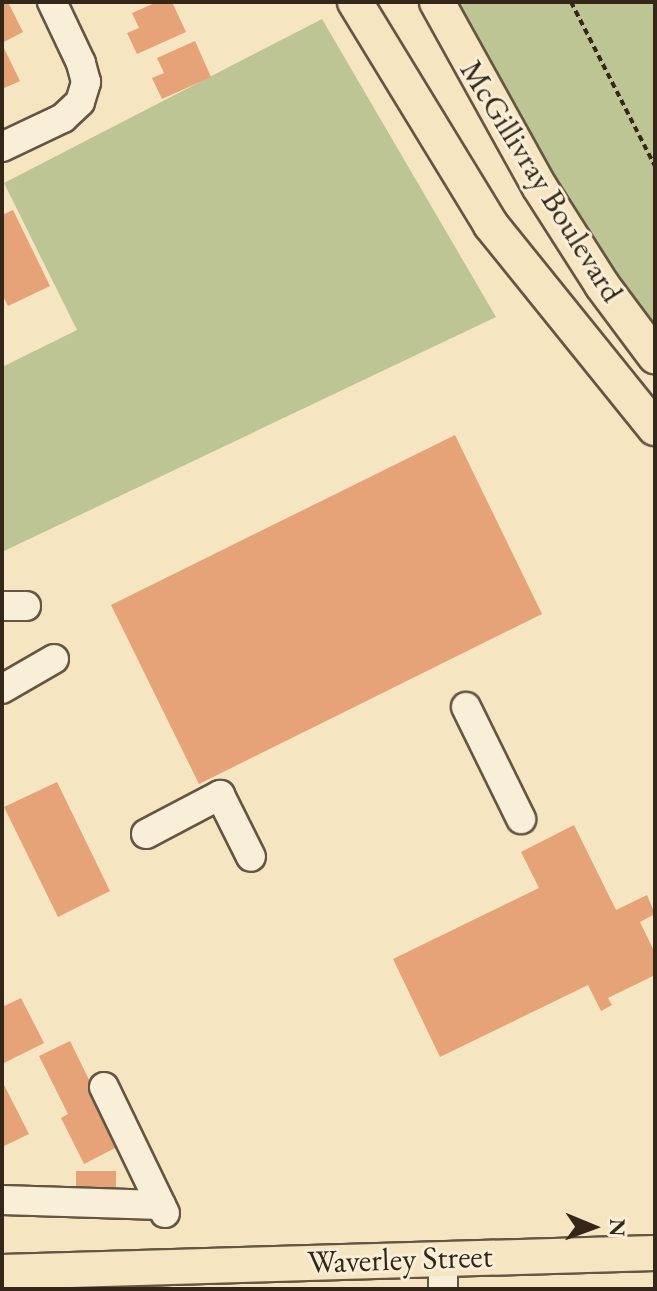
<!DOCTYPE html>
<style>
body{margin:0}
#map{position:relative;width:657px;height:1291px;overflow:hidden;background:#f6e5c1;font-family:"EB Garamond",serif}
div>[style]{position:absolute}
.green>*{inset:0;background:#bcc593}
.building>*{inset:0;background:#e5a377}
.path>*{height:4px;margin-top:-2px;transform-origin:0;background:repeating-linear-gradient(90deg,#342718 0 6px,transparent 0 10px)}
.roads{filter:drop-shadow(2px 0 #645642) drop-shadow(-2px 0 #645642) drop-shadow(0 2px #645642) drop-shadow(0 -2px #645642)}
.minor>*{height:28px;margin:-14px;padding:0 14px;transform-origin:14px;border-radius:14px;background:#f9eed7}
.major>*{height:34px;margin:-17px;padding:0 17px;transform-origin:17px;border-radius:17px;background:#f6e5c1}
span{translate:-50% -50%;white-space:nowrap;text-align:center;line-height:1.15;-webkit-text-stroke:6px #f9eed7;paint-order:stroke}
.street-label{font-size:32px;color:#342718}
.frame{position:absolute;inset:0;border:4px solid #342718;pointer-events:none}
.north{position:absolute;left:553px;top:1187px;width:80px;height:80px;-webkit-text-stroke:6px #f9eed7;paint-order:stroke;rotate:91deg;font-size:22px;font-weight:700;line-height:32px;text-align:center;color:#342718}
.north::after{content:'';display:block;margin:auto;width:28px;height:36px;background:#342718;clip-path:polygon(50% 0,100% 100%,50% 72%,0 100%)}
</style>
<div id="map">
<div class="green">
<i style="clip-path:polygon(437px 2px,655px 2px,655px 356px)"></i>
<i style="clip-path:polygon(322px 19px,496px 317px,2px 552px,2px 367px,77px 330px,4px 183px)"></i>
</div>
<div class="building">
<i style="clip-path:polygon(2px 2px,8px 2px,23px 32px,2px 43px)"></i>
<i style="clip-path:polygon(157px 2px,172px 2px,186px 32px,137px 54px,127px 33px,139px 28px,132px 13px)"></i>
<i style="clip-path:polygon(195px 41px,211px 77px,162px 99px,152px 78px,164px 73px,157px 58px)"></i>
<i style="clip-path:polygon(2px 44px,20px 81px,2px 89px)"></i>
<i style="clip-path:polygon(13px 210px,50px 286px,8px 306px,2px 294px,2px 215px)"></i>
<i style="clip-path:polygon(455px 435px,542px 614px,199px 784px,111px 605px)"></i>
<i style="clip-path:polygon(57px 782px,110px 891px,58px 917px,4px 807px)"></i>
<i style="clip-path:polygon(574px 825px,616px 910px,647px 895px,655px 914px,640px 922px,655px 953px,655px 975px,608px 998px,612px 1005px,601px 1011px,588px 985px,440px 1057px,393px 959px,539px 888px,521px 852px)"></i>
<i style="clip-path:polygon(21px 998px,44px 1043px,2px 1064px,2px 1007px)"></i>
<i style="clip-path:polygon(70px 1041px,121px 1145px,84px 1164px,61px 1118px,68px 1114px,39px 1056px)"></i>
<i style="clip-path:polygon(2px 1081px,29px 1134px,2px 1147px)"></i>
<i style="clip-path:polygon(76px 1171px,116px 1171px,116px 1198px,76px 1198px)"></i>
</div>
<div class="path">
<i style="left:571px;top:2px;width:184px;rotate:62.9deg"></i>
</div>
<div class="roads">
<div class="minor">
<i style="left:2px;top:147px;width:68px;rotate:-25.4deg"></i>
<i style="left:63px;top:118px;width:23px;rotate:-43deg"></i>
<i style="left:80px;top:102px;width:21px;rotate:-73deg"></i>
<i style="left:86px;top:82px;width:20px;rotate:-105deg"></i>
<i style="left:81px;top:63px;width:68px;rotate:-115.4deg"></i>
<i style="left:2px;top:606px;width:24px"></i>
<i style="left:2px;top:689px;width:60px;rotate:-30deg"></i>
<i style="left:466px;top:707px;width:125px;rotate:63.8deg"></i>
<i style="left:146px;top:834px;width:84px;rotate:-27.8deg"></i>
<i style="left:220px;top:795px;width:69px;rotate:63.4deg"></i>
<i style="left:104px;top:1087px;width:140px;rotate:64.2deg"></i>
<i style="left:2px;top:1200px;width:159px;rotate:1.8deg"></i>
<i style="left:443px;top:1257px;width:32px;rotate:90deg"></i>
</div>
<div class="major">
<i style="left:355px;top:2px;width:261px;rotate:58.6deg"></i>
<i style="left:491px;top:225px;width:261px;rotate:51.1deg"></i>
<i style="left:437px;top:2px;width:210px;rotate:61deg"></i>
<i style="left:539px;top:186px;width:117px;rotate:57.5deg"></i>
<i style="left:602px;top:285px;width:89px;rotate:53.3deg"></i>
<i style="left:2px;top:1272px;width:653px;rotate:-1.67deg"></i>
</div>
</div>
<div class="street-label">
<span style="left:542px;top:181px;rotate:58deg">McGillivray Boulevard</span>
<span style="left:400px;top:1259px;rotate:-2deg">Waverley Street</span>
</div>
<div class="frame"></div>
<div class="north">N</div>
</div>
